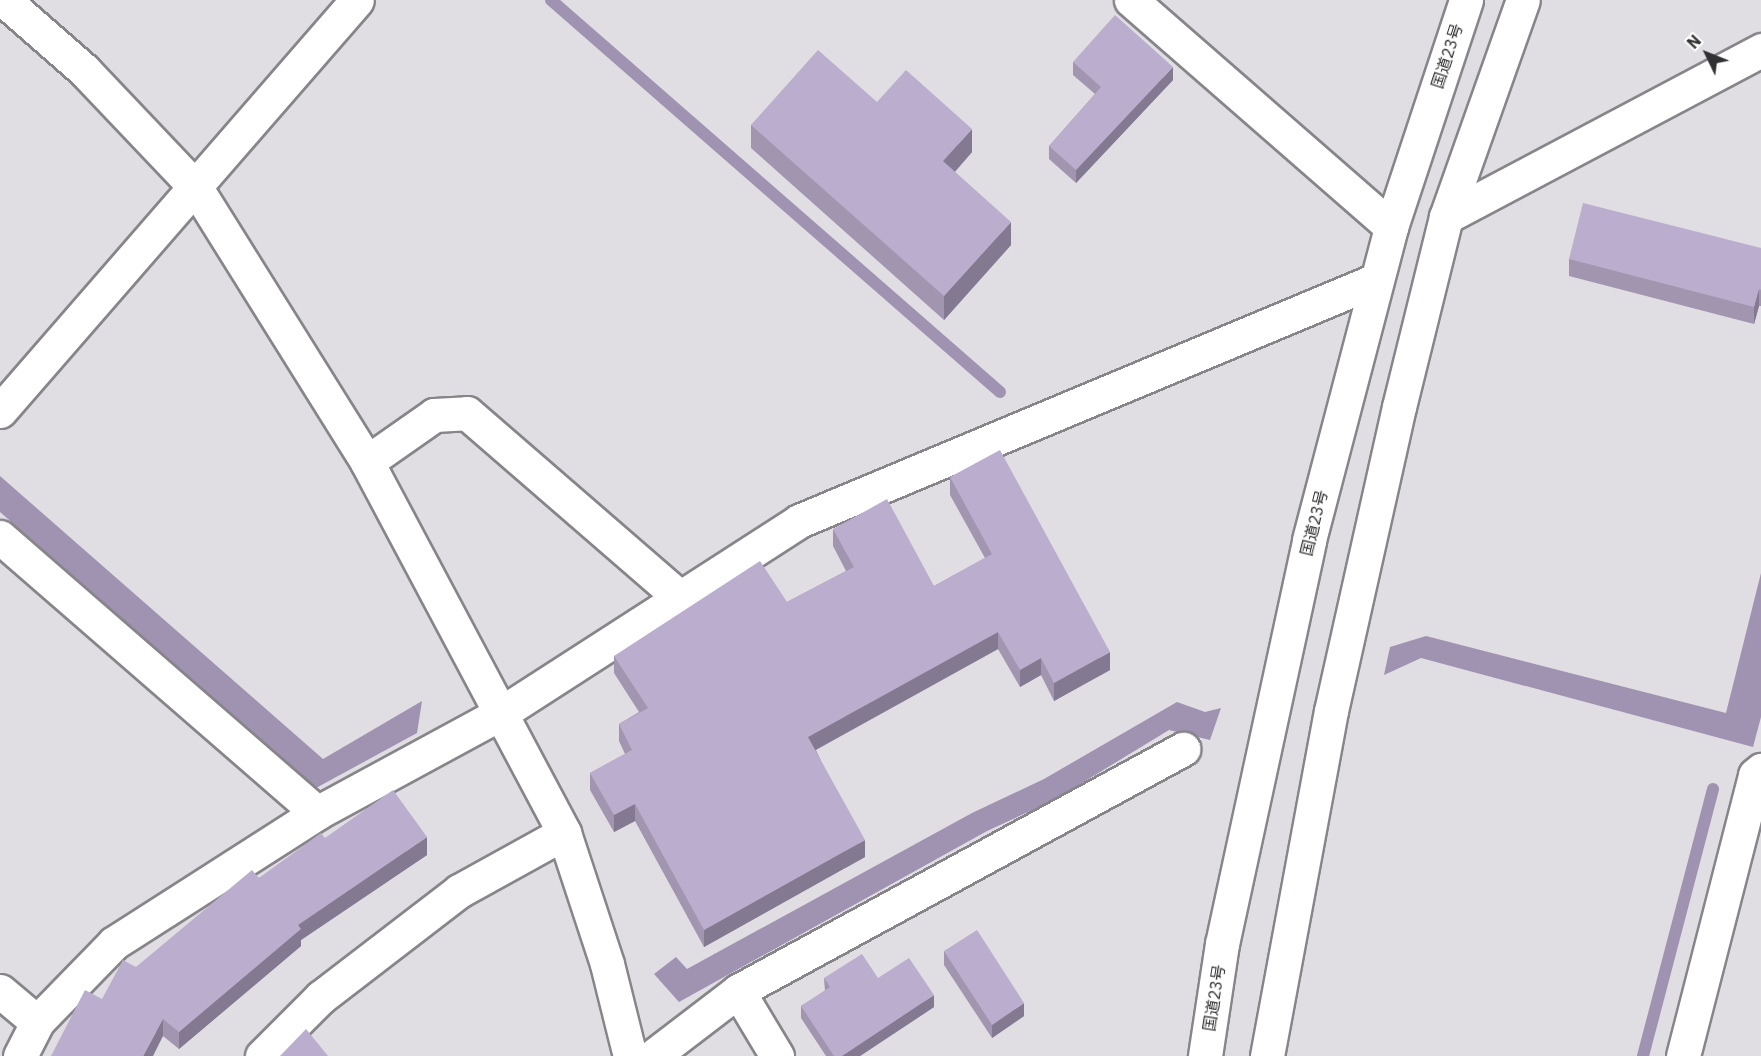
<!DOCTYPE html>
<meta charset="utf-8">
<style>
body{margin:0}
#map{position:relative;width:1761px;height:1056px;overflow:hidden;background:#e0dde3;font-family:"IBM Plex Sans","Noto Sans JP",sans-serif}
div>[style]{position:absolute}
.water>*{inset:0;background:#a092b1}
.stream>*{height:12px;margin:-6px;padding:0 6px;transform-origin:6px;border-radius:6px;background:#a092b1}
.roads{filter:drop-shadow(2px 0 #87858a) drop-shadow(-2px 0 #87858a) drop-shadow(0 2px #87858a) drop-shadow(0 -2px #87858a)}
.minor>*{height:33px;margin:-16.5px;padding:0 16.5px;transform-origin:16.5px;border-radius:16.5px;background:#fff}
.highway>*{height:33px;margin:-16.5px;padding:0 16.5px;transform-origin:16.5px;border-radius:16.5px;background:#fff}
.wall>*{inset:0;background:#a195b0}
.shaded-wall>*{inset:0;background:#837990}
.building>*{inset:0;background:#bbadcd}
span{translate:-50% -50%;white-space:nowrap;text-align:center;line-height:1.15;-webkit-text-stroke:4.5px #fff;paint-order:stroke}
.street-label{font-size:16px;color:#313032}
.north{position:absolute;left:1677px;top:24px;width:60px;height:60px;-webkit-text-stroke:4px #fff;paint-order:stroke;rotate:313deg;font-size:16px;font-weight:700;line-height:24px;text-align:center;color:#313032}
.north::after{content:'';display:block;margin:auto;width:21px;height:27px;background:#313032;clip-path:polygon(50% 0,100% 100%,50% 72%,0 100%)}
</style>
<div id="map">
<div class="water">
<i style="clip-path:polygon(0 476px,323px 759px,422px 701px,417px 733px,316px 788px,0 512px)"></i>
<i style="clip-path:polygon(1761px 573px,1761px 717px,1753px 747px,1421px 658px,1384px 675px,1390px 647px,1426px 636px,1726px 713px)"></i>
<i style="clip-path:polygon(1177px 702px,1205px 712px,1221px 708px,1210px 740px,1169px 730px,1054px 800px,987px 831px,679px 1002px,654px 974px,676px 957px,687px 969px,972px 813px,1044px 779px)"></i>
</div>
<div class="stream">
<i style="left:551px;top:0;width:596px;rotate:41.12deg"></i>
<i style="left:1643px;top:1056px;width:276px;rotate:-75.3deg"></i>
</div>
<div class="roads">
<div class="minor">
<i style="left:4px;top:0;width:108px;rotate:41.2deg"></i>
<i style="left:85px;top:71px;width:161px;rotate:46.5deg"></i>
<i style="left:196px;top:188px;width:323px;rotate:58deg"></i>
<i style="left:367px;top:462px;width:420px;rotate:62deg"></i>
<i style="left:564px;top:833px;width:138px;rotate:71.8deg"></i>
<i style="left:607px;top:964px;width:95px;rotate:76deg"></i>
<i style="left:1131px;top:0;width:345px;rotate:41.1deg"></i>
<i style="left:1446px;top:217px;width:357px;rotate:-27.9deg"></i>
<i style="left:0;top:411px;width:544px;rotate:-49.02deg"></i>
<i style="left:367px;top:462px;width:82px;rotate:-35deg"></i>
<i style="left:434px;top:415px;width:33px;rotate:-3deg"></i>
<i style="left:467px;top:413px;width:279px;rotate:40.9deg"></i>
<i style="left:0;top:537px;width:420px;rotate:41deg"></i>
<i style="left:0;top:991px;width:48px;rotate:40deg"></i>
<i style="left:738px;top:991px;width:76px;rotate:59deg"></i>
<i style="left:20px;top:1056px;width:38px;rotate:-63deg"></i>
<i style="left:37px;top:1022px;width:110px;rotate:-45.7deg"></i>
<i style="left:114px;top:943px;width:241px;rotate:-32.6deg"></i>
<i style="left:317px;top:813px;width:212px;rotate:-28.5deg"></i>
<i style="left:503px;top:712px;width:352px;rotate:-32.8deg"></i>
<i style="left:799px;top:521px;width:625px;rotate:-22.67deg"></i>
<i style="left:262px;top:1056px;width:83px;rotate:-45deg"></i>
<i style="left:321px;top:997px;width:174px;rotate:-37.5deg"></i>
<i style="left:459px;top:891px;width:120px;rotate:-28.9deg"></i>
<i style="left:653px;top:1056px;width:107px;rotate:-37.4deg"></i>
<i style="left:738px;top:991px;width:507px;rotate:-28.54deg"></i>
<i style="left:1683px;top:1056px;width:290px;rotate:-75.6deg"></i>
<i style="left:1755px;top:775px;width:8px;rotate:-40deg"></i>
</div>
<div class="highway">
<i style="left:1205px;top:1056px;width:113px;rotate:-81.4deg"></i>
<i style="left:1222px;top:944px;width:413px;rotate:-77.8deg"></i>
<i style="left:1309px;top:540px;width:324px;rotate:-75.3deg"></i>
<i style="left:1391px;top:227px;width:239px;rotate:-71.7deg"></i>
<i style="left:1267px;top:1056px;width:351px;rotate:-79.5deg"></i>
<i style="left:1331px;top:711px;width:312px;rotate:-77.4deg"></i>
<i style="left:1399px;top:407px;width:196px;rotate:-76.1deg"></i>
<i style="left:1446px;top:217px;width:230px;rotate:-70.5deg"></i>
</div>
</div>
<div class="wall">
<i style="clip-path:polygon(1073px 62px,1173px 80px,1076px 183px,1049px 159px,1049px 146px,1095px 94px,1073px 75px)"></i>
<i style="clip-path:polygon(877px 102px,972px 152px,955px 172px,1011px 245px,944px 320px,751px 148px,751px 125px)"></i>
<i style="clip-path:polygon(1761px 248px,1761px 306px,1759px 306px,1754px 324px,1569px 276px,1569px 259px)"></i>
<i style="clip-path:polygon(950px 477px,1110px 670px,1054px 701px,1041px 675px,1020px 687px,998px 649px,816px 750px,865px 857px,704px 947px,635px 821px,614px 832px,590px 790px,590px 773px,625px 754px,619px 741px,619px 724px,639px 712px,614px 673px,614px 656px,787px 602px,846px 571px,833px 546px,833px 529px,934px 586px,985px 558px,950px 495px)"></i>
<i style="clip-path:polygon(325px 838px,427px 855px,301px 940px,301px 946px,179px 1049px,163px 1036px,102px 999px,136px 967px,259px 878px)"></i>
<i style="clip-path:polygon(944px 951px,1024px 1016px,992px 1038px,944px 965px)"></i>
<i style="clip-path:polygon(824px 978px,878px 978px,934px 1007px,860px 1056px,826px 1056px,801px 1018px,801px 1006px,825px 991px)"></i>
</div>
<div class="shaded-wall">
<i style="clip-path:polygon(1173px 67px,1173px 80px,1076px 183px,1076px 170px)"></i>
<i style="clip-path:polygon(972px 129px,972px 152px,943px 185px,943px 161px)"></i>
<i style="clip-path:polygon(1011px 222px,1011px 245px,944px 320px,944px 296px)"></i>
<i style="clip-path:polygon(1759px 289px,1759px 306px,1754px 324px,1754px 307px)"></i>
<i style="clip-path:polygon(998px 632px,998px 649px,808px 754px,808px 737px)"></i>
<i style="clip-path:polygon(1110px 652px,1110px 670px,1054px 701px,1054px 683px)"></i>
<i style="clip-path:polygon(1041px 658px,1041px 675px,1020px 687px,1020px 670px)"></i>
<i style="clip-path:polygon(635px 804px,635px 821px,614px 832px,614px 815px)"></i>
<i style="clip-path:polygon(427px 837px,427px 855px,301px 940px,301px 946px,179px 1049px,179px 1032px,298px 925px)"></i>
<i style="clip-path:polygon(865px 840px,865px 857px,704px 947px,704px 930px)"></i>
<i style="clip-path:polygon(934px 995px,934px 1007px,860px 1056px,842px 1056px)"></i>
<i style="clip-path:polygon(1024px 1003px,1024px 1016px,992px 1038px,992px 1025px)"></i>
<i style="clip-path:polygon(163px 1019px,163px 1036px,153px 1056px,143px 1056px)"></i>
</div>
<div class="building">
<i style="clip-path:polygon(1115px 15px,1173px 67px,1076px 170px,1049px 146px,1101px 87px,1073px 62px)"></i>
<i style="clip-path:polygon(818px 50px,877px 102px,906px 70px,972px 129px,943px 161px,1011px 222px,944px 296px,751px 125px)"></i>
<i style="clip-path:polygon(1583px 203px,1761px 248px,1761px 290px,1759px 289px,1754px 307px,1569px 259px)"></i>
<i style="clip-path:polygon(1000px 450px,1110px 652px,1054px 683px,1041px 658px,1020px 670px,998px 632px,808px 737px,865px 840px,704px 930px,635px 804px,614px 815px,590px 773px,632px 750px,619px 724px,648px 708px,614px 656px,760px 561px,787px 602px,854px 567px,833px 529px,887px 499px,934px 586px,992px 554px,950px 477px)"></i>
<i style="clip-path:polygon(393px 790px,427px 837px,298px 925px,301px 929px,179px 1032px,163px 1019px,143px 1056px,51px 1056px,85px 990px,102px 999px,123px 960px,136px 967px,252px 870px,259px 878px,321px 833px,325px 838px)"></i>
<i style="clip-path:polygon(977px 930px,1024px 1003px,992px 1025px,944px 951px)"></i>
<i style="clip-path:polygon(862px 954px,878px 978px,909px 958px,934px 995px,842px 1056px,834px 1056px,801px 1006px,830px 987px,824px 978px)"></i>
<i style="clip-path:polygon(306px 1029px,328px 1056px,280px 1056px)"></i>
</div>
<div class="street-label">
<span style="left:1447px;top:56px;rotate:-72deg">国道23号</span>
<span style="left:1314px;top:523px;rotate:-76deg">国道23号</span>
<span style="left:1214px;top:998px;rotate:-81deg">国道23号</span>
</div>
<div class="north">N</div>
</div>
